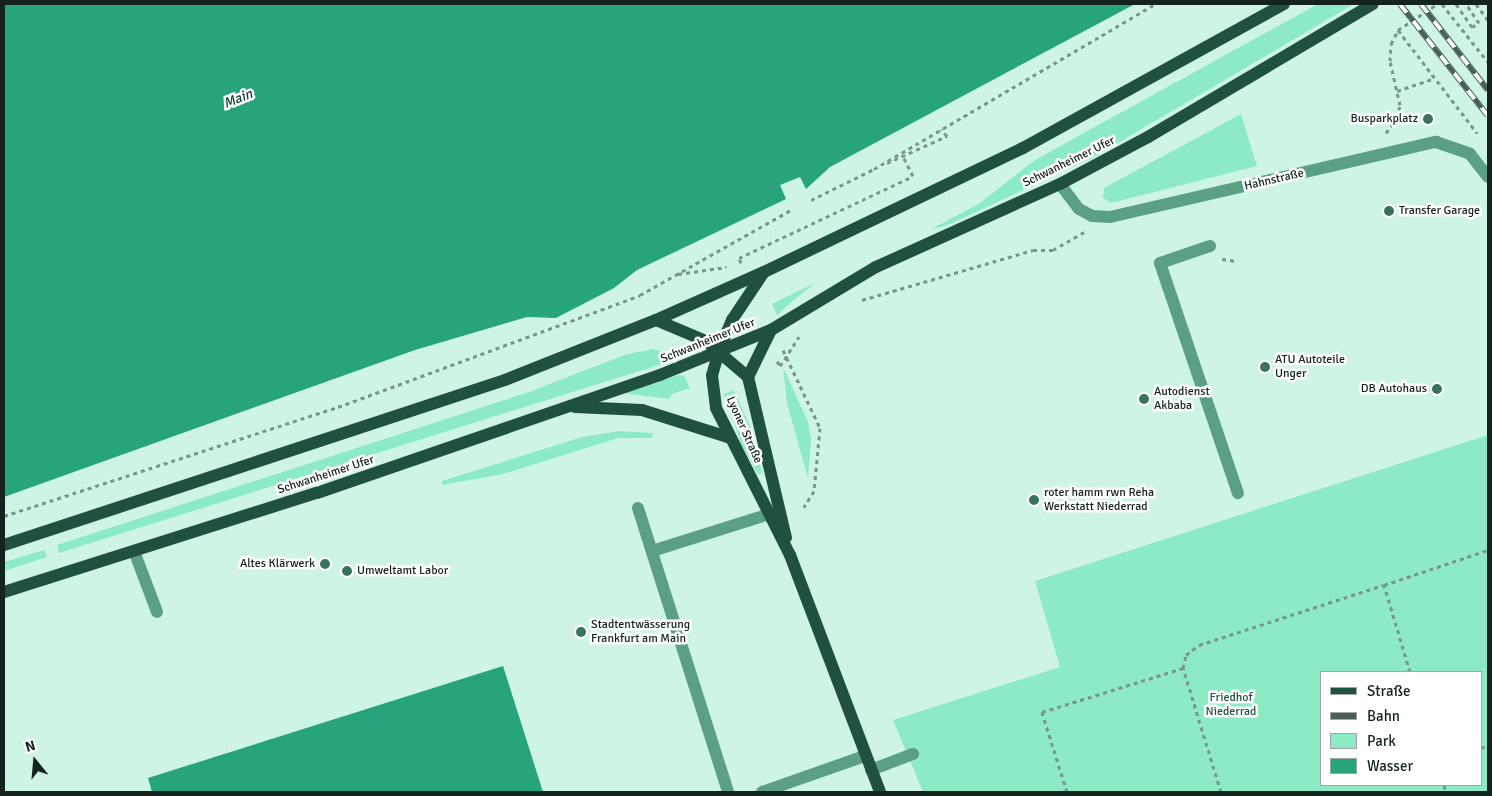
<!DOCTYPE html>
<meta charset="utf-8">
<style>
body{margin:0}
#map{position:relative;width:1492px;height:796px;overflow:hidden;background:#cef5e4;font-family:Signika,sans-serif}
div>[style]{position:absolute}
.green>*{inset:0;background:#8cebc5}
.water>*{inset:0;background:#27a47c}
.path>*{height:3px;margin-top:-1.5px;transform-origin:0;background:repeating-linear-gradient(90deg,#7a968a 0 4px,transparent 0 8px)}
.minor>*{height:12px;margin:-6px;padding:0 6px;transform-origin:6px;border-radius:6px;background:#5ba084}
.major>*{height:12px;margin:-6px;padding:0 6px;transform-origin:6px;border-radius:6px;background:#20513f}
.rail>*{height:5.5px;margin-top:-2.75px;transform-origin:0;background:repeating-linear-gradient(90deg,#fff 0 11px,#495f56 0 22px);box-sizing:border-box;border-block:1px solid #495f56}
.dots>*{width:14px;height:14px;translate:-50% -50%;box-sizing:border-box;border:2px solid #fff;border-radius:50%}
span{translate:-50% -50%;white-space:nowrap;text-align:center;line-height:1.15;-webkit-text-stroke:5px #fff;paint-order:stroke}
.poi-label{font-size:12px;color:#14231d}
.right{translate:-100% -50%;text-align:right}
.left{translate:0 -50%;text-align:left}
.street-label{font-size:12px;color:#14231d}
.park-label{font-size:12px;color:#245442}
.water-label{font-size:14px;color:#0f4130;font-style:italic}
.frame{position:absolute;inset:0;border:5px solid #14231d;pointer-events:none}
.legend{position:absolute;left:1320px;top:671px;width:162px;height:115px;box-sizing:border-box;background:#fff;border:1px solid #a1a7a5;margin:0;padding:6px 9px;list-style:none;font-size:15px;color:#14231d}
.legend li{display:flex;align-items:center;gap:10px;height:25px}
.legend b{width:25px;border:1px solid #a1a7a5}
.north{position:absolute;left:10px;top:736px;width:50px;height:50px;-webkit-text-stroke:4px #fff;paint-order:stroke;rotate:343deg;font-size:14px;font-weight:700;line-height:20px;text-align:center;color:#14231d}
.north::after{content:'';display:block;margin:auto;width:18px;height:22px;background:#14231d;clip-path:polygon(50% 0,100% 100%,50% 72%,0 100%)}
</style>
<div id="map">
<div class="green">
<i style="clip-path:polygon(1318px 4px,1354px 4px,1094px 157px,948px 225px,930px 230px,980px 203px,1035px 160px)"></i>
<i style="clip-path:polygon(1241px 114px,1257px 166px,1111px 203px,1103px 198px,1104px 188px)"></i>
<i style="clip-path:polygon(815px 283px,795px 299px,777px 315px,772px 304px)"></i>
<i style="clip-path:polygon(654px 349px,681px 358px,59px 553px,57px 545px,529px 392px,627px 354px)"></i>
<i style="clip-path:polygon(783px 367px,808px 422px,811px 439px,808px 478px,787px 403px)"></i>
<i style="clip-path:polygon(679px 375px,684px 376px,690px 388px,672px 394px,669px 399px,622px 393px)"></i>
<i style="clip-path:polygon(734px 390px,750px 426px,762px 473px,758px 474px,742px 446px,724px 394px)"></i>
<i style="clip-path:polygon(619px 431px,653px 433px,652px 438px,618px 438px,503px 474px,442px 485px,442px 481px,582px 437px)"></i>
<i style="clip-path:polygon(evenodd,1488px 435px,1488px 792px,923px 792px,893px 720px,1060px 667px,1035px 581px,1488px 435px,1321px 672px,1481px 672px,1481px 785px,1321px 785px,1321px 672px)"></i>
<i style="clip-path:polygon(44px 550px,47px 557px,4px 571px,4px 562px)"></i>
</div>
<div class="water">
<i style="clip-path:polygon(4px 4px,1135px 4px,830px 167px,806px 189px,800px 177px,780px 185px,786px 199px,637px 270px,614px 288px,556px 318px,527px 317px,415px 350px,4px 497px)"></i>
<i style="clip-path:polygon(503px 666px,543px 792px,152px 792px,148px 778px)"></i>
</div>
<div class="path">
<i style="left:1442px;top:4px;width:74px;rotate:51.6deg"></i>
<i style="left:1456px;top:4px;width:28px;rotate:55deg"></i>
<i style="left:1472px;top:27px;width:8px;rotate:-30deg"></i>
<i style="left:1479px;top:23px;width:23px;rotate:-124deg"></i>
<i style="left:1476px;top:4px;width:20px;rotate:53deg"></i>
<i style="left:1398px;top:30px;width:130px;rotate:52.5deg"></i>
<i style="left:1397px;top:91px;width:39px;rotate:-19deg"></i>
<i style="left:1386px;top:133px;width:19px;rotate:-54deg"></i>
<i style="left:1397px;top:118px;width:13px;rotate:-77deg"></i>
<i style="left:1400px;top:105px;width:45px;rotate:-102.8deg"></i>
<i style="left:1390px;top:61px;width:17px;rotate:-87deg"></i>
<i style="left:1391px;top:44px;width:16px;rotate:-63deg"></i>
<i style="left:1398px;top:30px;width:47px;rotate:-33.7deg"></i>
<i style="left:887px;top:163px;width:66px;rotate:-24.2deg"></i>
<i style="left:947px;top:136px;width:9px;rotate:-131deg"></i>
<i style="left:811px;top:200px;width:70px;rotate:-26.2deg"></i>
<i style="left:874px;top:169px;width:326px;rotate:-30.4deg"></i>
<i style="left:1222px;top:259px;width:14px;rotate:8deg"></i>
<i style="left:741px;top:263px;width:5px;rotate:-112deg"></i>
<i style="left:739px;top:258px;width:192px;rotate:-25.2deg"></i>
<i style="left:913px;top:176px;width:22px;rotate:-117deg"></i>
<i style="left:678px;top:274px;width:49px;rotate:-8.1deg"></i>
<i style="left:862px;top:300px;width:178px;rotate:-16.3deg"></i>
<i style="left:1033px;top:250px;width:20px"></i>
<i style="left:1053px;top:250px;width:36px;rotate:-30deg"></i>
<i style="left:783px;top:350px;width:86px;rotate:64.6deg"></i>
<i style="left:820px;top:428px;width:63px;rotate:95.4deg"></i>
<i style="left:814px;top:491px;width:19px;rotate:122deg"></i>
<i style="left:777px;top:361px;width:6px;rotate:59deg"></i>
<i style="left:780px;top:366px;width:35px;rotate:-57deg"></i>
<i style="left:4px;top:516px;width:351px;rotate:-18.1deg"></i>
<i style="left:338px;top:407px;width:322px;rotate:-20.3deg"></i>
<i style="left:640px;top:295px;width:173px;rotate:-29.4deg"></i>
<i style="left:1410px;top:672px;width:91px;rotate:-106.6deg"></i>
<i style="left:1384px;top:585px;width:110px;rotate:-18.6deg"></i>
<i style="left:1481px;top:748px;width:8px;rotate:-23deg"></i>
<i style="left:1444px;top:785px;width:7px;rotate:74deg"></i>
<i style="left:1067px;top:792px;width:84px;rotate:-107.4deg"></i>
<i style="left:1042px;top:712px;width:148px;rotate:-17.3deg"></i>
<i style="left:1221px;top:792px;width:130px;rotate:-107deg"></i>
<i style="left:1183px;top:668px;width:13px;rotate:-77deg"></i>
<i style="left:1186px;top:655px;width:16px;rotate:-38deg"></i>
<i style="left:1199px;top:645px;width:194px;rotate:-18deg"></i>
</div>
<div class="minor">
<i style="left:1060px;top:184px;width:31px;rotate:53deg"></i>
<i style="left:1079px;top:209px;width:15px;rotate:28deg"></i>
<i style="left:1092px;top:216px;width:18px;rotate:3deg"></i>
<i style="left:1110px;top:217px;width:335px;rotate:-13deg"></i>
<i style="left:1436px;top:142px;width:36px;rotate:19deg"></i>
<i style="left:1470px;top:154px;width:29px;rotate:52deg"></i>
<i style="left:1210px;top:246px;width:53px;rotate:161.2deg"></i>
<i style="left:1160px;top:263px;width:243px;rotate:71.3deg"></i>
<i style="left:638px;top:508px;width:298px;rotate:72.4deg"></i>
<i style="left:134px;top:551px;width:65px;rotate:69.3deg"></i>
<i style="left:652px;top:551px;width:123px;rotate:-17.5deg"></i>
<i style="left:871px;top:770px;width:45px;rotate:-20.9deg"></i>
<i style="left:762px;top:792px;width:109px;rotate:-19.3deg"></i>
</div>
<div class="major">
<i style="left:764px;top:272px;width:58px;rotate:123.7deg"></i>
<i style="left:732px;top:320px;width:34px;rotate:113deg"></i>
<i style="left:719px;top:351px;width:25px;rotate:106deg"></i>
<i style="left:712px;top:375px;width:33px;rotate:83deg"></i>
<i style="left:716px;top:408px;width:165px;rotate:63.3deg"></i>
<i style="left:790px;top:555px;width:254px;rotate:69.2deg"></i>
<i style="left:656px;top:320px;width:54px;rotate:22.8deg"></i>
<i style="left:706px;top:341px;width:55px;rotate:40.6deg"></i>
<i style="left:748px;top:377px;width:165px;rotate:76.7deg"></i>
<i style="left:748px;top:377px;width:52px;rotate:-63.9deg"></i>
<i style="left:575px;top:407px;width:67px;rotate:2.6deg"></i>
<i style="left:642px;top:410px;width:93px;rotate:17.5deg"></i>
<i style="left:4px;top:545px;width:527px;rotate:-18.23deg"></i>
<i style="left:505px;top:380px;width:162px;rotate:-21.7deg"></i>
<i style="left:656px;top:320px;width:118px;rotate:-24deg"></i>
<i style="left:764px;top:272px;width:287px;rotate:-25.6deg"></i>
<i style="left:1023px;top:148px;width:298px;rotate:-28.9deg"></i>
<i style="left:4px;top:592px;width:328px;rotate:-17.6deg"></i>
<i style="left:317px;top:493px;width:363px;rotate:-19deg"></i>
<i style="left:660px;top:375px;width:120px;rotate:-22.1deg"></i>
<i style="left:771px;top:330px;width:122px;rotate:-31deg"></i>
<i style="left:876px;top:267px;width:202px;rotate:-24.3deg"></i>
<i style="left:1060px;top:184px;width:100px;rotate:-28.1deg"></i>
<i style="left:1148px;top:137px;width:261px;rotate:-30.6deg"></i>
</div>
<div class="rail">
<i style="left:1400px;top:4px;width:142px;rotate:51.8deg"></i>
<i style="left:1421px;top:4px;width:109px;rotate:52.1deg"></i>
</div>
<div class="dots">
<i style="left:1428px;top:119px;background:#39735d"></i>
<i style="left:1389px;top:211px;background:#39735d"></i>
<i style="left:1265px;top:367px;background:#39735d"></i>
<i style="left:1437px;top:389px;background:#39735d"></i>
<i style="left:1144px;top:399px;background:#39735d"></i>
<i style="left:1034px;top:500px;background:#39735d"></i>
<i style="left:325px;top:564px;background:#39735d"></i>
<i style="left:347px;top:571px;background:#39735d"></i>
<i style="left:581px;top:632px;background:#39735d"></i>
</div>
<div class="poi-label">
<span class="right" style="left:1418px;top:119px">Busparkplatz</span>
<span class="left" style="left:1399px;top:211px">Transfer Garage</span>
<span class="left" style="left:1275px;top:367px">ATU Autoteile<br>Unger</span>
<span class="right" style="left:1427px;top:389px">DB Autohaus</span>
<span class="left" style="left:1154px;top:399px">Autodienst<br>Akbaba</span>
<span class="left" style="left:1044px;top:500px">roter hamm rwn Reha<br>Werkstatt Niederrad</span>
<span class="right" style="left:315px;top:564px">Altes Klärwerk</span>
<span class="left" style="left:357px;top:571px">Umweltamt Labor</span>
<span class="left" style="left:591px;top:632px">Stadtentwässerung<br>Frankfurt am Main</span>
</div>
<div class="street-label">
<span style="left:1069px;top:162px;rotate:-26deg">Schwanheimer Ufer</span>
<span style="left:1274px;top:180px;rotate:-13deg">Hahnstraße</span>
<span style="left:708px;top:341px;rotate:-22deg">Schwanheimer Ufer</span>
<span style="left:744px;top:430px;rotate:66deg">Lyoner Straße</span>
<span style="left:326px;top:475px;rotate:-18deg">Schwanheimer Ufer</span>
</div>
<div class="park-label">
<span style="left:1231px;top:705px">Friedhof<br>Niederrad</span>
</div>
<div class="water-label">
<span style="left:238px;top:99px;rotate:-22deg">Main</span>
</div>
<div class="frame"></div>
<ul class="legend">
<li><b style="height:6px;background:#20513f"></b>Straße</li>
<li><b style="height:6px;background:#495f56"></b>Bahn</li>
<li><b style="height:14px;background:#8cebc5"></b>Park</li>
<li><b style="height:14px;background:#27a47c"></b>Wasser</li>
</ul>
<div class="north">N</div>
</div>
